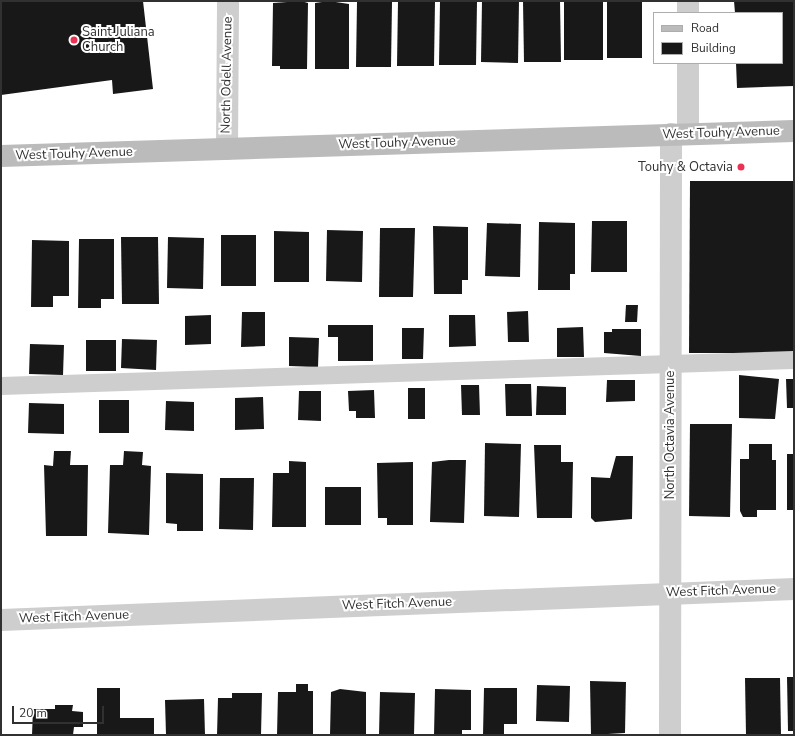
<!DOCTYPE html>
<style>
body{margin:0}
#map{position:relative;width:795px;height:736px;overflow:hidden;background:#fff;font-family:"Nunito Sans",sans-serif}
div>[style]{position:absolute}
.building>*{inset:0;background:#181818}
.lane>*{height:18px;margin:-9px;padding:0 9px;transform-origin:9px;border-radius:9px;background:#cecece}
.street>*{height:22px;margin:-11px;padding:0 11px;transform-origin:11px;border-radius:11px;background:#cecece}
.secondary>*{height:22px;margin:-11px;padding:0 11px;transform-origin:11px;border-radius:11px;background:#bbb}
.dots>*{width:11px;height:11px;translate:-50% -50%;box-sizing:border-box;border:2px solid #fff;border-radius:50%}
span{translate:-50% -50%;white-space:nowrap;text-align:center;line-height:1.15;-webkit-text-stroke:4px #fff;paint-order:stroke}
.poi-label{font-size:13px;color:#313131}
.left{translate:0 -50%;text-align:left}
.right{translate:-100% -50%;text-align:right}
.street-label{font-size:13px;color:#313131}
.frame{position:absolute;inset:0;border:2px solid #313131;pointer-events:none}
.legend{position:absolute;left:653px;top:12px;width:130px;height:52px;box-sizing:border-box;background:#fff;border:1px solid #adadad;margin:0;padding:5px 7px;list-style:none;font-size:12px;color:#313131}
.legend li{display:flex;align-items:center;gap:8px;height:20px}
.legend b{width:20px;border:1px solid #adadad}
.scale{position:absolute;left:12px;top:706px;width:92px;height:18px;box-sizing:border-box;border:2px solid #313131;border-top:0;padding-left:5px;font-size:12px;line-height:14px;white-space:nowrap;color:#313131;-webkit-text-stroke:3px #fff;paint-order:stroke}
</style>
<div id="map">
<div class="building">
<i style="clip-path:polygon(1px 1px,143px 1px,153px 89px,113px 94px,112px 80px,1px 95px)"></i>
<i style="clip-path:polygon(301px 1px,308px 3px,307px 69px,280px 69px,280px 66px,272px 66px,273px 3px)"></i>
<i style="clip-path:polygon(329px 1px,349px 4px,349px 69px,315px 69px,315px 3px)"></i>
<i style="clip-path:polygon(385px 1px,392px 2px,391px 67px,356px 67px,357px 2px)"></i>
<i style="clip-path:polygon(398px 1px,435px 1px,434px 66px,397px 66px)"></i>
<i style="clip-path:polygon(477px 1px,476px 65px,439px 65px,440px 2px)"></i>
<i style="clip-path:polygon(482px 1px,519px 1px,518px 63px,481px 62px)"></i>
<i style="clip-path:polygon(523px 1px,560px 1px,561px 62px,524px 62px)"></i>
<i style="clip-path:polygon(564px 1px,603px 1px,603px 60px,564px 60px)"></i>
<i style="clip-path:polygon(607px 1px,642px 1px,642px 58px,607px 58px)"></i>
<i style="clip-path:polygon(734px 1px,794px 1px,794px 86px,737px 88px,736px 63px,782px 63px,782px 13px,735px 13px)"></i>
<i style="clip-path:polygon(690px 181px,794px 181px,793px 353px,689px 353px)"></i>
<i style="clip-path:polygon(592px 221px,627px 221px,627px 272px,591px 272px)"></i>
<i style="clip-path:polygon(539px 222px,575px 223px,575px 274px,570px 274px,570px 290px,538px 290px)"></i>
<i style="clip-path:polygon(487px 223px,521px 224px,520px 277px,485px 276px)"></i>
<i style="clip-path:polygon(433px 226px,468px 227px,468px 280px,462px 280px,462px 294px,434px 294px)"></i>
<i style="clip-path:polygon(380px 228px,415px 228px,413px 297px,379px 297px)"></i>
<i style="clip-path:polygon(327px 230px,363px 231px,362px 282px,326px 281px)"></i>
<i style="clip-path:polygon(274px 231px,309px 232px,309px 282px,274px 282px)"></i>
<i style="clip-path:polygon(221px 235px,256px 235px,256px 286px,221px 286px)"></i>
<i style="clip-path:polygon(121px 237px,158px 237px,159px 304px,122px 304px)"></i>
<i style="clip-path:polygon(168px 237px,204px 238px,203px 289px,167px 288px)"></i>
<i style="clip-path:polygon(79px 239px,114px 239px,114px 299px,101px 299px,101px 308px,78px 308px)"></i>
<i style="clip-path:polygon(32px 240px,69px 241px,69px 296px,53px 296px,53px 307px,31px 307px)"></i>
<i style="clip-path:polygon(626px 305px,638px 305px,637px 322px,625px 322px)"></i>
<i style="clip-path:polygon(528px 311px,529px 342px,508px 342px,507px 312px)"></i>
<i style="clip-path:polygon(242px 312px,265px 312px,265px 346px,241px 347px)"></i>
<i style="clip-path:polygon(211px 315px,211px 344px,185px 345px,185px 316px)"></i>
<i style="clip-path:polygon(449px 315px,475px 315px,476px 346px,449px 347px)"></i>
<i style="clip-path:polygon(328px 325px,373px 325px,373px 361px,338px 361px,338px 337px,328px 337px)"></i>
<i style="clip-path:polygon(583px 327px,584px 357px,557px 357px,557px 328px)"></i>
<i style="clip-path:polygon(402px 328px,424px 328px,423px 359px,402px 359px)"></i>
<i style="clip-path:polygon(612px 329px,641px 329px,641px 356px,604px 353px,604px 332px,612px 332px)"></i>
<i style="clip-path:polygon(289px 337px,319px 338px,318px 367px,289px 366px)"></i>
<i style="clip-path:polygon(122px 339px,157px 340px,156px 370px,121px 368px)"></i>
<i style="clip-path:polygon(86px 340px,116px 340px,116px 371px,86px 371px)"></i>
<i style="clip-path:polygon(30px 344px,64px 345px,63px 375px,29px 374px)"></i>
<i style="clip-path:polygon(739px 375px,779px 379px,775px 419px,739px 418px)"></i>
<i style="clip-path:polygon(786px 379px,794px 379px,794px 408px,787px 408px)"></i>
<i style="clip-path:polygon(607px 380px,635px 380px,635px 401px,606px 402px)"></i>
<i style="clip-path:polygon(505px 384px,531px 384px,532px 416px,506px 416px)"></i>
<i style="clip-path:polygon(461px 385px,479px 385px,480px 415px,462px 415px)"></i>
<i style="clip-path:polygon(537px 386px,566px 387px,566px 415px,536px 415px)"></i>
<i style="clip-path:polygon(408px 388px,425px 388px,425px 419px,408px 419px)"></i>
<i style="clip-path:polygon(374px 390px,375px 418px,356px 418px,356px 411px,349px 411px,348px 391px)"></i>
<i style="clip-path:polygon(299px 391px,321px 391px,321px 421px,298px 420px)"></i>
<i style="clip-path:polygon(263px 397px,264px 429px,235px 430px,235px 398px)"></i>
<i style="clip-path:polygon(99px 400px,129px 400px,129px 433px,99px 433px)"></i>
<i style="clip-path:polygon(166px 401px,194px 402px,194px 431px,165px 430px)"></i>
<i style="clip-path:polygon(29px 403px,64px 404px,64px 434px,28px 433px)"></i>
<i style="clip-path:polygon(690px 424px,732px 424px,730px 517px,689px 516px)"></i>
<i style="clip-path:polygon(485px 443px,521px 444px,519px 517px,484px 516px)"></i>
<i style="clip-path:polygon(749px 444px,772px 444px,772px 460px,776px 460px,776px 510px,757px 510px,757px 517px,743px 517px,740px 511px,740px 459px,749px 459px)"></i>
<i style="clip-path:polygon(534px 445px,561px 445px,561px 462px,573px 462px,572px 518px,537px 518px)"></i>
<i style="clip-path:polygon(54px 451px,71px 451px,70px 465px,88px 465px,87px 536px,46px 536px,44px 465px,53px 466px)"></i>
<i style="clip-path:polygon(124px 451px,143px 452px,142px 465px,151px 466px,149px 535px,108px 533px,110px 465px,123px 465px)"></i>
<i style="clip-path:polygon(787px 454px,794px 454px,794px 510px,787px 510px)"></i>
<i style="clip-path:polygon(616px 456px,633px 456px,632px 519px,595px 522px,591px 518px,591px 477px,610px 478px)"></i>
<i style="clip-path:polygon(449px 460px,466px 460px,464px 523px,430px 522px,432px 462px)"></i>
<i style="clip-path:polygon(289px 461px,306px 462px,306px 527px,272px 527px,273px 473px,289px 473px)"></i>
<i style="clip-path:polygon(413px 462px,413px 525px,387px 525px,387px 518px,378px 518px,377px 463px)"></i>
<i style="clip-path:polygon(166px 473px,203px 474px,203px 531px,177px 531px,177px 524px,166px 523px)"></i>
<i style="clip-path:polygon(220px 478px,254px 478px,253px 530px,219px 529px)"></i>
<i style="clip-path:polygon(325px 487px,361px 487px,361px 525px,325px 525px)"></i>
<i style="clip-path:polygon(787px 677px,794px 677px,794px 731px,788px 731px)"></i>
<i style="clip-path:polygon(745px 678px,780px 678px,781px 735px,746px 735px)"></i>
<i style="clip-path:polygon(590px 681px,626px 682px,625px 733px,591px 735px)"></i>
<i style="clip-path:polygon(296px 684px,308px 684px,308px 691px,313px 691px,313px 735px,277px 735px,278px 692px,296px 692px)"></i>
<i style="clip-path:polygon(537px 685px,570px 686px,569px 722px,536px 721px)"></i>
<i style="clip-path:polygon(97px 688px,120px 688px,120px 718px,154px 718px,154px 735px,97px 735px)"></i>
<i style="clip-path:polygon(484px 688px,517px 688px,517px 724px,504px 724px,504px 735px,483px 735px)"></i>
<i style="clip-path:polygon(340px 689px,366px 692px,366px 735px,330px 735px,331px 692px)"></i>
<i style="clip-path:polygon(435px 689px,471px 690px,471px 730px,462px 730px,462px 735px,434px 735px)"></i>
<i style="clip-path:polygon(380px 692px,415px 693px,414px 735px,379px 735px)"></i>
<i style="clip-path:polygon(232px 693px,262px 693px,261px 735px,217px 735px,218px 698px,232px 698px)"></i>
<i style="clip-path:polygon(204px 699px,205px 735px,166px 735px,165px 700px)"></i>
<i style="clip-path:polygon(55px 705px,73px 705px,72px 711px,83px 712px,83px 727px,74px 727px,73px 735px,32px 735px,33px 709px,55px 709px)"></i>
</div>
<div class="lane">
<i style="left:1px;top:386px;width:793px;rotate:-1.88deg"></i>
</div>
<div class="street">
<i style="left:688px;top:1px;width:12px;rotate:90deg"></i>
<i style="left:688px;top:63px;width:71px;rotate:90deg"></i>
<i style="left:227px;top:149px;width:148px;rotate:-89.6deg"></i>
<i style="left:1px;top:620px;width:794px;rotate:-2.24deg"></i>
<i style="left:670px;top:735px;width:601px;rotate:-89.9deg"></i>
</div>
<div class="secondary">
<i style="left:1px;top:156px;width:793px;rotate:-1.81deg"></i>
</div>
<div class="dots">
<i style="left:74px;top:40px;background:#ea3253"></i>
<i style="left:741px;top:167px;background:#ea3253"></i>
</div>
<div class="poi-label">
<span class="left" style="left:82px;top:40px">Saint Juliana<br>Church</span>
<span class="right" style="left:733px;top:167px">Touhy &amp; Octavia</span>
</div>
<div class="street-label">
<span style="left:227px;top:75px;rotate:-89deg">North Odell Avenue</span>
<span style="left:721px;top:133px;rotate:-2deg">West Touhy Avenue</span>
<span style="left:397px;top:143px;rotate:-2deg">West Touhy Avenue</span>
<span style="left:74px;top:154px;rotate:-2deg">West Touhy Avenue</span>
<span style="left:670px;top:435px;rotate:-90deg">North Octavia Avenue</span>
<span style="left:721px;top:591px;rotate:-2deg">West Fitch Avenue</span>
<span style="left:397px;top:604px;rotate:-2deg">West Fitch Avenue</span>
<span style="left:74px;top:617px;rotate:-2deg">West Fitch Avenue</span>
</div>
<div class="frame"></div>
<ul class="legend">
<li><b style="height:5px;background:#bbb"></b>Road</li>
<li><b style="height:11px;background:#181818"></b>Building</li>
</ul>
<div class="scale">20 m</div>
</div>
